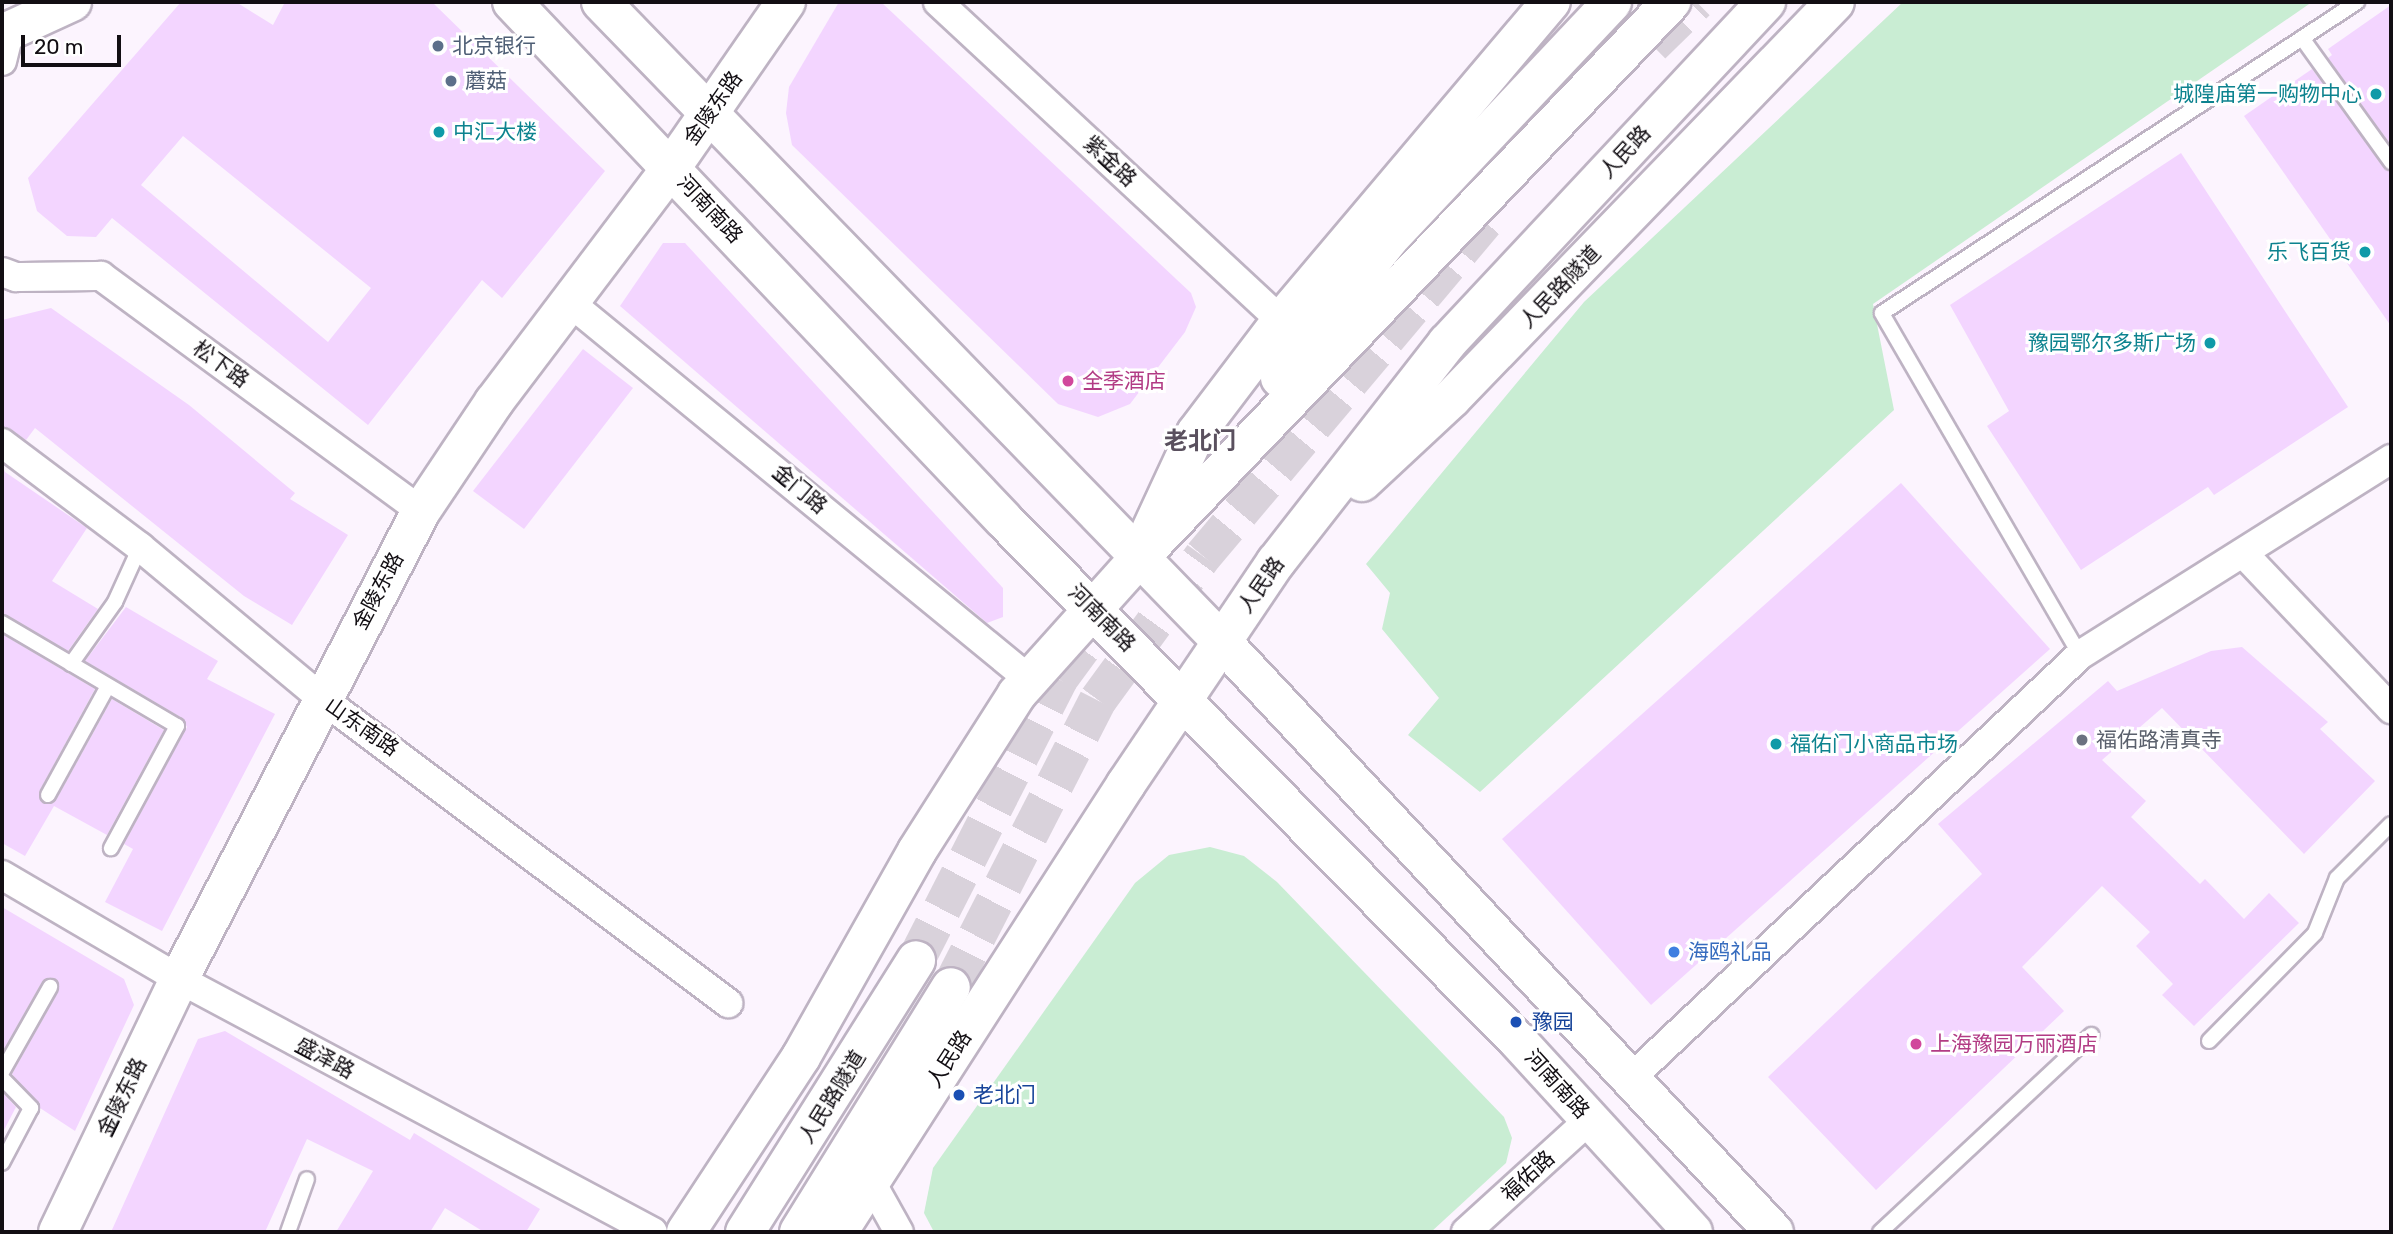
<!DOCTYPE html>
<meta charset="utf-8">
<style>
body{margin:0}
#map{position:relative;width:2393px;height:1234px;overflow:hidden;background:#fcf4fe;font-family:Rubik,"Noto Sans SC",sans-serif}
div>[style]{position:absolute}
.green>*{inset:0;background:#c9edd3}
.building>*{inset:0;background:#f3d5ff}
.secondary-tunnel>*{height:38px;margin-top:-19px;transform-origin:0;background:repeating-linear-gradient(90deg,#d9d2db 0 38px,transparent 0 57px)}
.roads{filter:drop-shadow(2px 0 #beb3c3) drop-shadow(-2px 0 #beb3c3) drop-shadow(0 2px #beb3c3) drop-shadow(0 -2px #beb3c3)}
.lane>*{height:14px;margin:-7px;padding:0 7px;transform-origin:7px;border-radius:7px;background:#fff}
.street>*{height:28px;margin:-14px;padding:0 14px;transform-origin:14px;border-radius:14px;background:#fff}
.secondary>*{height:38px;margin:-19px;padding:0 19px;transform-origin:19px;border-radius:19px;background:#fff}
.primary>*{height:38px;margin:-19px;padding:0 19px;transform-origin:19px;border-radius:19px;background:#fff}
.dots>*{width:19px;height:19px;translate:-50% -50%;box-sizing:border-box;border:4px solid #fff;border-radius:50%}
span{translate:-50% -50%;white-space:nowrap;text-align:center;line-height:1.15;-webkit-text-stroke:6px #fff;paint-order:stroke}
.service-label{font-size:21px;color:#4e5e75}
.left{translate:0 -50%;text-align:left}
.culture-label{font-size:21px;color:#0d838f}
.right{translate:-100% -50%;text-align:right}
.street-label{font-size:21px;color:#120e13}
.hotel-label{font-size:21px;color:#b23c85}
.worship-label{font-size:21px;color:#5b616d}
.shop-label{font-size:21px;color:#366cbe}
.transit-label{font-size:21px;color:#164399}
.quarter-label{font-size:24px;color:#5a505e;font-weight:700}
.frame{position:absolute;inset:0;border:4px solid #120e13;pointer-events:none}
.scale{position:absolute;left:21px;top:35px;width:100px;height:32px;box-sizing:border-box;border:4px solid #120e13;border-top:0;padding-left:9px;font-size:21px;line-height:24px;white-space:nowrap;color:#120e13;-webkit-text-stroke:5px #fff;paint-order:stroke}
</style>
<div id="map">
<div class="green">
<i style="clip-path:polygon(1903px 2px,2312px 2px,1873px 304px,1894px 410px,1480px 792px,1408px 735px,1439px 698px,1382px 629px,1390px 593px,1366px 564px,1584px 302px)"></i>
<i style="clip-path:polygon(1210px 847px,1244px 856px,1277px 882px,1504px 1117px,1512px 1138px,1506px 1163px,1431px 1232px,934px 1232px,924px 1213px,933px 1168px,1135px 883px,1169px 855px)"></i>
</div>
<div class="building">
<i style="clip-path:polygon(evenodd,181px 2px,236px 2px,273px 25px,285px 2px,432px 2px,605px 171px,502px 298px,482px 280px,368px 425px,112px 218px,96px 237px,67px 236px,37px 211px,28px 178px,181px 2px,183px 136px,371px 288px,328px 342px,141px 185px,183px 136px)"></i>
<i style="clip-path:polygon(839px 2px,881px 2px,1191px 293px,1196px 307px,1185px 332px,1130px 404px,1098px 417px,1058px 404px,792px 145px,786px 113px,789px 87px)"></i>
<i style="clip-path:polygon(2391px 5px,2391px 146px,2328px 58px,2332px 55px,2328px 49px)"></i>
<i style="clip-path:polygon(2312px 69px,2391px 172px,2391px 326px,2244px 116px)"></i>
<i style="clip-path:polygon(2181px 153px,2348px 407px,2214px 495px,2208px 487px,2081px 570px,1987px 426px,2009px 411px,1950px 305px)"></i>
<i style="clip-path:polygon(663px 243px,685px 243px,1003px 588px,1003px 617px,987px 623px,620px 306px)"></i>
<i style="clip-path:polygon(51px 308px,189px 405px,295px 493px,290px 499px,348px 535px,292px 625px,244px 596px,35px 428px,26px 440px,2px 427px,2px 320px)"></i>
<i style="clip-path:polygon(583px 349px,633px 388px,524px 529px,473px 491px)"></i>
<i style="clip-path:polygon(2px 464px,5px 472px,87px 528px,52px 581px,98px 609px,68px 651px,2px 613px)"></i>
<i style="clip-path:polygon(1901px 483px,2050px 649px,1651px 1005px,1502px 839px)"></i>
<i style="clip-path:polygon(126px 607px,218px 661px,207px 679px,275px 714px,162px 931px,105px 902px,133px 849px,124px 844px,187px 727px,182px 718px,85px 661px)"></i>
<i style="clip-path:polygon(2px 634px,95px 689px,40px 790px,43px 803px,56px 800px,112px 699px,164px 730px,107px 835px,54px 806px,25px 856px,2px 843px)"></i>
<i style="clip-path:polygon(2242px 647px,2328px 722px,2320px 729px,2375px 781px,2304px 854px,2162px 708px,2102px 760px,2146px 801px,2131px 817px,2200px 884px,2205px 879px,2244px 919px,2269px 893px,2299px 923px,2194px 1026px,2162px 995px,2173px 984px,2136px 946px,2150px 932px,2102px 886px,2022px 967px,2064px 1011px,1876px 1190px,1768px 1077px,1982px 874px,1938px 824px,2108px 681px,2117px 691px,2211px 651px)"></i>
<i style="clip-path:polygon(2px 907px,124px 979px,134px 1005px,75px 1131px,40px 1108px,12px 1074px,58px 992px,55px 979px,42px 982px,2px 1053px)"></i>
<i style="clip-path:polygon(225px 1031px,410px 1140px,414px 1133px,540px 1209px,526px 1232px,484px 1232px,445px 1208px,430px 1232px,336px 1232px,373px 1171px,307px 1139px,265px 1232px,111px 1232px,198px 1039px)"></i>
<i style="clip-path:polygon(2px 1092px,16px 1107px,2px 1134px)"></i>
</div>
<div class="secondary-tunnel">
<i style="left:1652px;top:45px;width:62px;rotate:-44.3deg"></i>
<i style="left:1519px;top:128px;width:176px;rotate:-45.7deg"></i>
<i style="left:1362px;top:302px;width:129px;rotate:-50deg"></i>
<i style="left:916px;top:960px;width:315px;rotate:-63deg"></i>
<i style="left:1059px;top:679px;width:74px;rotate:-53.7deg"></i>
<i style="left:951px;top:987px;width:322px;rotate:-62.9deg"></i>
<i style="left:1098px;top:700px;width:178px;rotate:-53.9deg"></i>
<i style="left:1203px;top:556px;width:449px;rotate:-49.9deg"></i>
</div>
<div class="roads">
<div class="lane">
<i style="left:2302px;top:38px;width:153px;rotate:54.3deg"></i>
<i style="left:2px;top:623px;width:203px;rotate:30.5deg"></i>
<i style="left:177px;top:726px;width:139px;rotate:118.4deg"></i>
<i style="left:2080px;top:655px;width:395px;rotate:-120.1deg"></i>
<i style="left:1882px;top:313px;width:568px;rotate:-33.21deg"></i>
<i style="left:71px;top:664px;width:76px;rotate:-54.6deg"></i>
<i style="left:115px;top:602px;width:60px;rotate:-65.6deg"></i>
<i style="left:48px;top:795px;width:124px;rotate:-61.2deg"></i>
<i style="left:2209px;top:1041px;width:151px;rotate:-45.5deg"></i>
<i style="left:2315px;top:933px;width:59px;rotate:-68.2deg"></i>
<i style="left:2337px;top:878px;width:76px;rotate:-45deg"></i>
<i style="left:2px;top:1072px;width:98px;rotate:-60.5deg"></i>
<i style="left:2px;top:1078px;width:42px;rotate:46deg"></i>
<i style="left:31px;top:1108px;width:62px;rotate:117.8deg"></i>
<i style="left:288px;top:1232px;width:56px;rotate:-70.3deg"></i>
<i style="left:1880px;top:1232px;width:289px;rotate:-43deg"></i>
</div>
<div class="street">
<i style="left:938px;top:2px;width:468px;rotate:42.9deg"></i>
<i style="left:2px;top:61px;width:32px;rotate:-76deg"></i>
<i style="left:2px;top:272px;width:15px;rotate:20deg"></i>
<i style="left:16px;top:277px;width:85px;rotate:-0.7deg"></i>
<i style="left:101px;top:276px;width:397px;rotate:36.3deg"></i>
<i style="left:568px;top:301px;width:598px;rotate:39.36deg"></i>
<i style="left:2px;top:443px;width:173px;rotate:37deg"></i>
<i style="left:140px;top:547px;width:236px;rotate:39.8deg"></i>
<i style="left:321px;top:698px;width:509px;rotate:36.85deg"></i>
<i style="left:2244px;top:554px;width:214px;rotate:46.5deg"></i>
<i style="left:2px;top:875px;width:205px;rotate:30.4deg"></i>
<i style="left:179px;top:979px;width:537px;rotate:28.09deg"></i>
<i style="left:1631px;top:1078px;width:617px;rotate:-43.29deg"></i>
<i style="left:2080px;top:655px;width:368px;rotate:-32.2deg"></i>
<i style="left:871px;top:1182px;width:57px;rotate:60.8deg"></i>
<i style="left:1466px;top:1232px;width:166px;rotate:-42.3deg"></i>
</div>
<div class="secondary">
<i style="left:512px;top:2px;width:714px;rotate:46.47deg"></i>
<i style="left:1004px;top:520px;width:732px;rotate:45.39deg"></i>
<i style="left:1518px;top:1041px;width:259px;rotate:47.5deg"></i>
<i style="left:601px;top:2px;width:892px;rotate:45.86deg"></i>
<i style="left:1222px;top:642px;width:808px;rotate:46.91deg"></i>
<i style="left:1280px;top:378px;width:177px;rotate:-51.9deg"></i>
<i style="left:1389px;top:239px;width:325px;rotate:-46.7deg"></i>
<i style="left:1362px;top:482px;width:122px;rotate:-43deg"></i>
<i style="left:1451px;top:399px;width:552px;rotate:-45.95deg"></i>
<i style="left:1151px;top:530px;width:107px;rotate:-65.1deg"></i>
<i style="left:1196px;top:433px;width:141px;rotate:-52.8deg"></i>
<i style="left:1281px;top:321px;width:418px;rotate:-49.8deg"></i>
<i style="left:58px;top:1232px;width:280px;rotate:-64.4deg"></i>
<i style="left:179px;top:979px;width:527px;rotate:-62.66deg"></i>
<i style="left:421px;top:511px;width:131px;rotate:-56.2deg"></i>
<i style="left:494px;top:402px;width:293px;rotate:-52.9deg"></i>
<i style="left:671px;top:168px;width:202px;rotate:-55.3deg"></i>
<i style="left:686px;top:1232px;width:209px;rotate:-56.7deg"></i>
<i style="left:801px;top:1057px;width:236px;rotate:-60.6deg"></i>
<i style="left:917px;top:851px;width:186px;rotate:-57.5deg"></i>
<i style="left:1017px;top:694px;width:183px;rotate:-48.1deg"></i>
<i style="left:1139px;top:558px;width:770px;rotate:-46.26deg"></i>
<i style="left:745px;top:1232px;width:321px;rotate:-57.8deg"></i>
<i style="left:799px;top:1232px;width:288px;rotate:-58.2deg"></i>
<i style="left:838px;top:1232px;width:533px;rotate:-57.26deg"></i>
<i style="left:1126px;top:784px;width:268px;rotate:-56deg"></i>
<i style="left:1276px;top:562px;width:278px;rotate:-52deg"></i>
<i style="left:1447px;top:343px;width:467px;rotate:-46.9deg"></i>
</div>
<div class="primary">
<i style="left:2px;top:34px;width:77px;rotate:-24.6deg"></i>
</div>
</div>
<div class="dots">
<i style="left:438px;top:46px;background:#5c6f8a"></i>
<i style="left:451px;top:81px;background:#5c6f8a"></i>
<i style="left:2376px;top:94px;background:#0f9aa8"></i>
<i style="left:439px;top:132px;background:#0f9aa8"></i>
<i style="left:2365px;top:252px;background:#0f9aa8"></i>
<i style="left:2210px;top:343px;background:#0f9aa8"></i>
<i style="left:1068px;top:381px;background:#d1479c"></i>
<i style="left:2082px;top:740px;background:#6b7280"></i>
<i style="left:1776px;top:744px;background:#0f9aa8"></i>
<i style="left:1674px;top:952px;background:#3f7fe0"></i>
<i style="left:1516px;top:1022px;background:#1a4fb4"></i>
<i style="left:1916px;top:1044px;background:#d1479c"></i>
<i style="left:959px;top:1095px;background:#1a4fb4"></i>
</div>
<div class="service-label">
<span class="left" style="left:452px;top:46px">北京银行</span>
<span class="left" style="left:465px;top:81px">蘑菇</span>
</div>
<div class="culture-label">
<span class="right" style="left:2362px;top:94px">城隍庙第一购物中心</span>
<span class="left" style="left:453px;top:132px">中汇大楼</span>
<span class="right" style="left:2351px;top:252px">乐飞百货</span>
<span class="right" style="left:2196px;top:343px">豫园鄂尔多斯广场</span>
<span class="left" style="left:1790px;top:744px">福佑门小商品市场</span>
</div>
<div class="street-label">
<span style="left:713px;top:108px;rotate:-55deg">金陵东路</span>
<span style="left:1625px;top:152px;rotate:-47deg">人民路</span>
<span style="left:1110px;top:161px;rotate:43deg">紫金路</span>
<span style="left:710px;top:209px;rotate:47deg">河南南路</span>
<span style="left:1560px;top:287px;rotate:-46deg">人民路隧道</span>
<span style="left:221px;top:364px;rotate:36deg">松下路</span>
<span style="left:800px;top:489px;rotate:40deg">金门路</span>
<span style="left:1261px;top:585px;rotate:-55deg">人民路</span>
<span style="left:378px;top:591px;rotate:-62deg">金陵东路</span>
<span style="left:1102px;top:618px;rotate:45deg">河南南路</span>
<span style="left:362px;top:727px;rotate:35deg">山东南路</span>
<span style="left:325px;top:1058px;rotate:28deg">盛泽路</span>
<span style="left:949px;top:1059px;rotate:-57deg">人民路</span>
<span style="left:1557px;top:1084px;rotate:48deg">河南南路</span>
<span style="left:122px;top:1097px;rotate:-64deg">金陵东路</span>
<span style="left:832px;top:1097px;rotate:-58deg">人民路隧道</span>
<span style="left:1528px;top:1176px;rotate:-43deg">福佑路</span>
</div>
<div class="hotel-label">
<span class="left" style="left:1082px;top:381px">全季酒店</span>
<span class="left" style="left:1930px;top:1044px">上海豫园万丽酒店</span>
</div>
<div class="worship-label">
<span class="left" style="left:2096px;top:740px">福佑路清真寺</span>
</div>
<div class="shop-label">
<span class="left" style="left:1688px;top:952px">海鸥礼品</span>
</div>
<div class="transit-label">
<span class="left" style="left:1532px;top:1022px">豫园</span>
<span class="left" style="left:973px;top:1095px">老北门</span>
</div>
<div class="quarter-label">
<span style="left:1200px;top:442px">老北门</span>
</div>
<div class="frame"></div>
<div class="scale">20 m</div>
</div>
